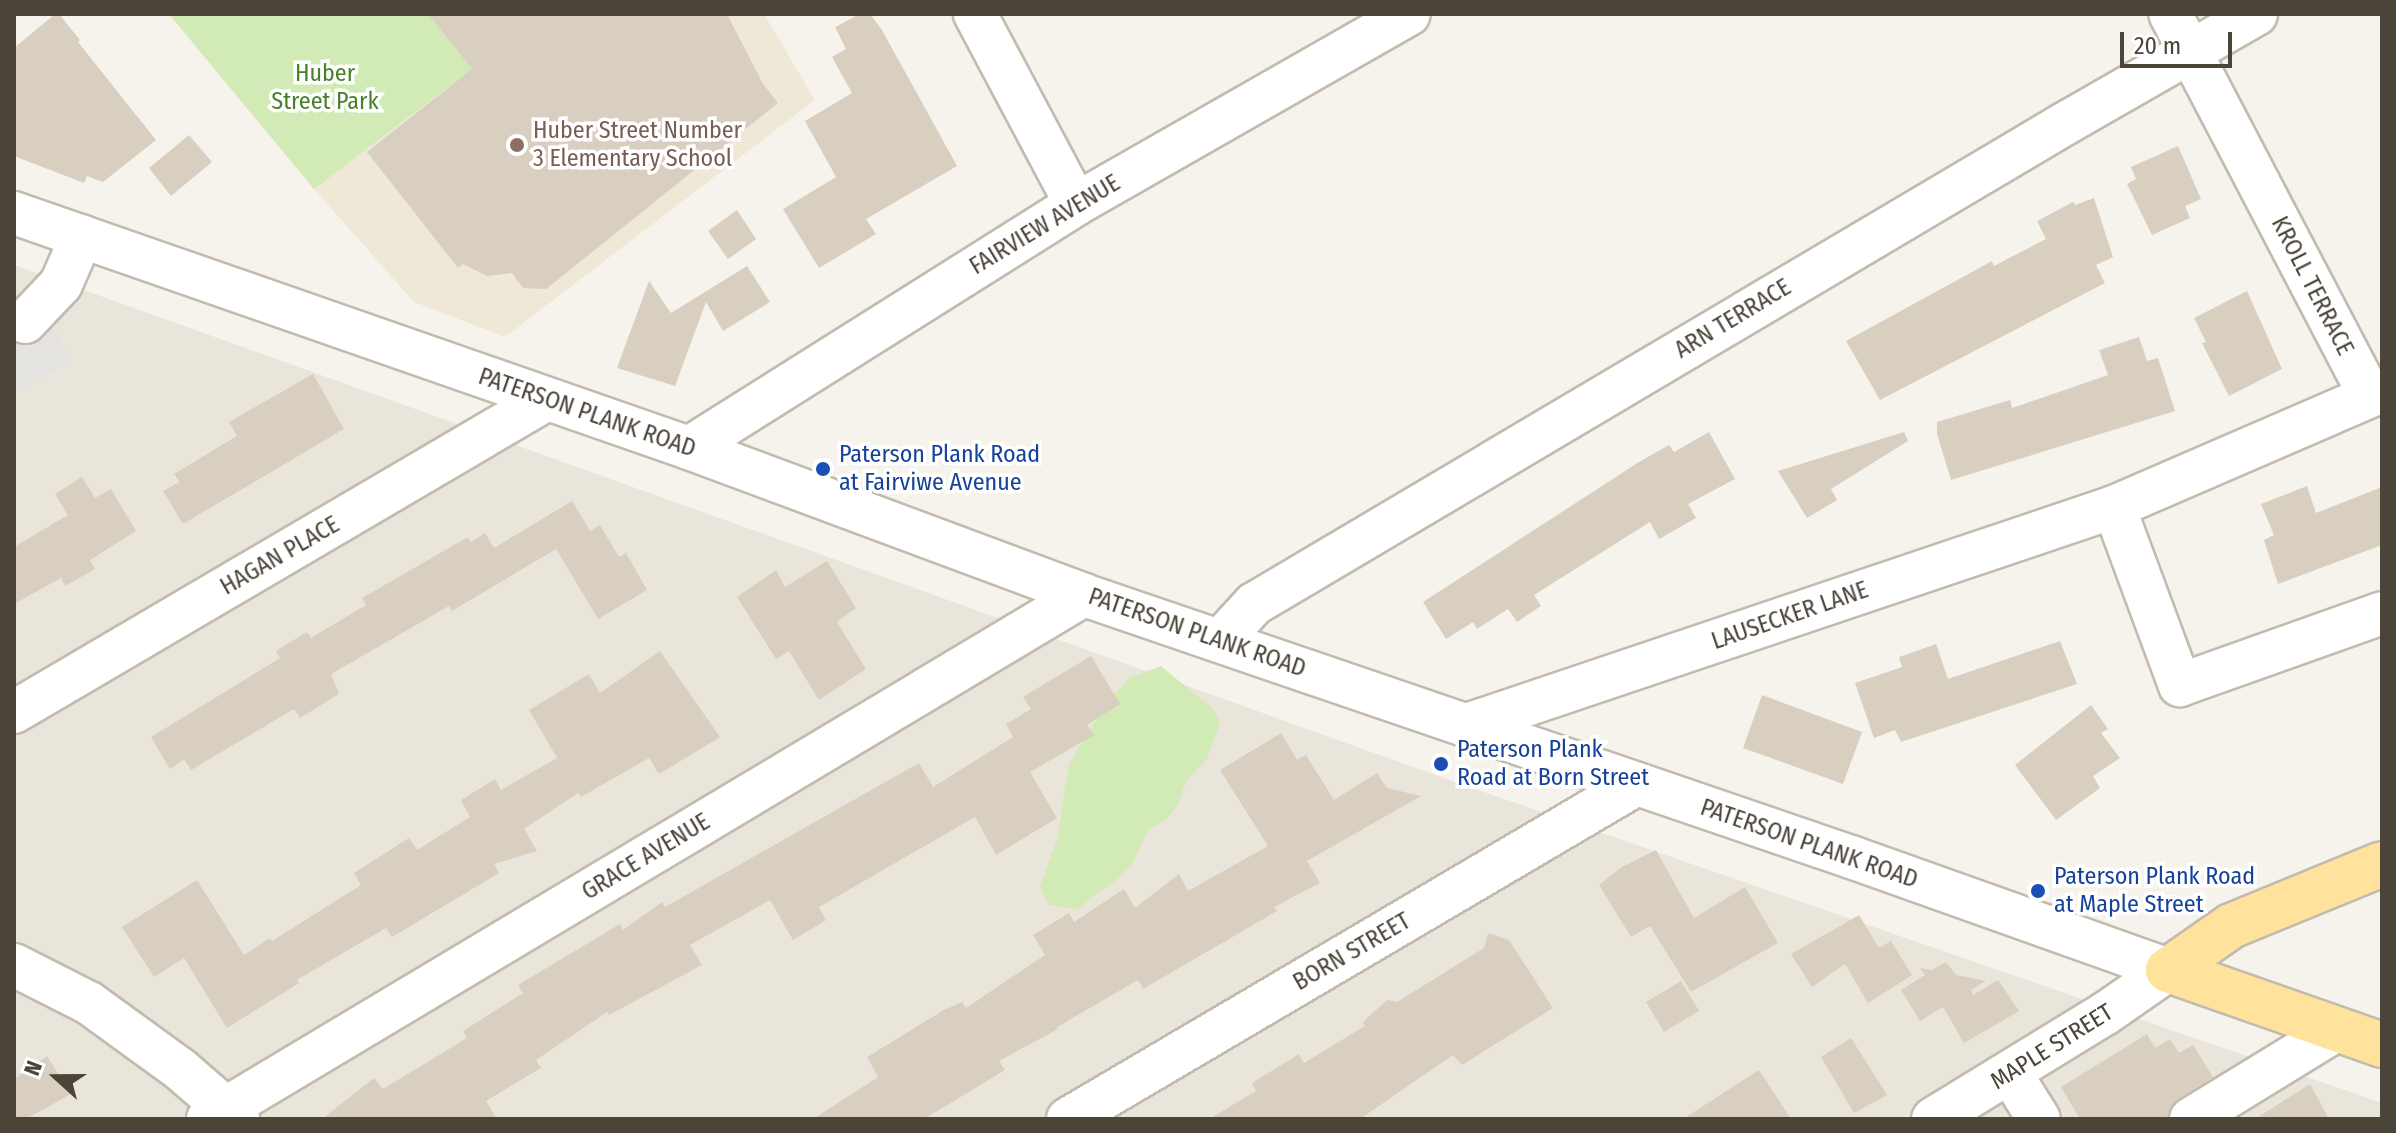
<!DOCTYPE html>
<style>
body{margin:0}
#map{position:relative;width:2396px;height:1133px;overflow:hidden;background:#f6f3ec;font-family:"Fira Sans Condensed",sans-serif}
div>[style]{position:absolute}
.residential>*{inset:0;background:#eae5da}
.education>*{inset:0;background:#efe8d6}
.green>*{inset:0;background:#d2eab5}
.parking>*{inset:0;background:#e5e3e0}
.building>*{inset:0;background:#d8cfc1}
.roads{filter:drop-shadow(2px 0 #c2bbae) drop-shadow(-2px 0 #c2bbae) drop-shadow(0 2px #c2bbae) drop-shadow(0 -2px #c2bbae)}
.minor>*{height:42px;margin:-21px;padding:0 21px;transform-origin:21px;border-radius:21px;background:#fff}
.major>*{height:44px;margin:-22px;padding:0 22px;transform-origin:22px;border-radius:22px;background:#ffe39c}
.dots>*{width:22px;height:22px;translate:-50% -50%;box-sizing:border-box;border:4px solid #fff;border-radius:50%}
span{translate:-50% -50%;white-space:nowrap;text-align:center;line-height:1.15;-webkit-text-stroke:7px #fff;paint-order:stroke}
.park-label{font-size:24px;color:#4a7f2a}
.education-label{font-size:24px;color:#785e54}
.left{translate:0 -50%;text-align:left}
.street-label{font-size:24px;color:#4b4439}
.transit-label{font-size:24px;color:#164399}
.frame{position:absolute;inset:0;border:16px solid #4b4439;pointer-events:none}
.north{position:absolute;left:16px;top:1037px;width:80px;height:80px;-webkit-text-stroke:6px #fff;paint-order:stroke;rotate:291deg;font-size:22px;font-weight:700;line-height:32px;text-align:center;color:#4b4439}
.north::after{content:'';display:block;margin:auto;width:28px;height:36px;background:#4b4439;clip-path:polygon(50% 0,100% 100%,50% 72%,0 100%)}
.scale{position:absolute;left:2120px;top:32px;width:112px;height:36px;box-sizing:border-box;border:4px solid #4b4439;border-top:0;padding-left:10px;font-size:24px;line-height:28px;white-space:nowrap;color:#4b4439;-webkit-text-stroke:6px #fff;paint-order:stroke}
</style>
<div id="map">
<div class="residential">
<i style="clip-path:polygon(14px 265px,1455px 782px,2382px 1103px,2382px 1119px,14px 1119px)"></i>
</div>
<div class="education">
<i style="clip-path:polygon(169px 14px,764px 14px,815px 100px,505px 337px,414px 302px,314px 189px)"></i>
</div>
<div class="green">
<i style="clip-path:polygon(169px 14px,428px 14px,472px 69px,314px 189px)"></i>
<i style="clip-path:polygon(1161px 666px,1213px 709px,1220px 723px,1207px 759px,1186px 781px,1177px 807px,1163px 822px,1149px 829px,1131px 866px,1116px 880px,1077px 909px,1048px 905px,1040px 886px,1057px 840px,1069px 764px,1107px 703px,1129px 678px)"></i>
</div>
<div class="parking">
<i style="clip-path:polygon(49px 277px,82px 288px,77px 303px,53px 328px,73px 359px,14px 394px,14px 290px,30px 293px)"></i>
</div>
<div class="building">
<i style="clip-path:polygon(55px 14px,59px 14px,80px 40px,78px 42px,156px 140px,103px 182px,87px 176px,84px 183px,14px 156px,14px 48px)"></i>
<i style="clip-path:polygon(428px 14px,727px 14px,763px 84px,778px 103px,546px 289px,523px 288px,512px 273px,487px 276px,463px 264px,458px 268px,367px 152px,472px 69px)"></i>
<i style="clip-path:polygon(860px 14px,870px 14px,882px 30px,957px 166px,866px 219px,876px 234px,819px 268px,783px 209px,836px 177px,805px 121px,852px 93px,832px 57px,846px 49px,835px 27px)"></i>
<i style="clip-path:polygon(189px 135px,212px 162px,171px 196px,149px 168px)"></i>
<i style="clip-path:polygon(2178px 146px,2201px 199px,2185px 206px,2190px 218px,2152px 235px,2127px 184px,2136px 179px,2131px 167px)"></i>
<i style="clip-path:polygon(2094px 198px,2113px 257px,2096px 265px,2105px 283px,1880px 400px,1846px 341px,1992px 261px,1994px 266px,2046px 239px,2037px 221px,2073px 202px,2075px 205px)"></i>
<i style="clip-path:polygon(737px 210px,756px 239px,728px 259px,708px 231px)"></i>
<i style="clip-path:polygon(747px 266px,770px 302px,723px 331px,706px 302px,675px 386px,617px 368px,649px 281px,671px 313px)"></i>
<i style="clip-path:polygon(2247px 291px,2282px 369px,2229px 396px,2202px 343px,2206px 342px,2194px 318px)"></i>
<i style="clip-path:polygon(2139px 337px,2147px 361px,2158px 358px,2175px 411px,1951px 480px,1937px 434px,1937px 422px,2010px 400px,2012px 408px,2108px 375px,2099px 350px)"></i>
<i style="clip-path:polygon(313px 374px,344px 429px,183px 524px,163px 491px,180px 482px,174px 474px,237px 436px,229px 422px)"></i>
<i style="clip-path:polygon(1709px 432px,1735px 479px,1688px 504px,1696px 518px,1659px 539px,1650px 522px,1534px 595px,1541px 606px,1517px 622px,1508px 609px,1477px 629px,1473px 622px,1446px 639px,1423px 602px,1639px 462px,1669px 445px,1674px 452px)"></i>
<i style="clip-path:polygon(1904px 432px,1908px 441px,1831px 489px,1837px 500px,1807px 518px,1778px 471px)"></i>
<i style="clip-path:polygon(82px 477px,95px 498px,111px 489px,136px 531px,90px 560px,95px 569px,65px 586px,61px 578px,14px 604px,14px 547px,68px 515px,55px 494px)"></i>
<i style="clip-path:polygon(2307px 486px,2316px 513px,2382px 487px,2382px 545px,2278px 584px,2264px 540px,2274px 535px,2261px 504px)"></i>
<i style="clip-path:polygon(572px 501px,590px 531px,600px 525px,619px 557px,626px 553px,647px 590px,598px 619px,556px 549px,452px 611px,449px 606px,331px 674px,339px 694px,300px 718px,294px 709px,191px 770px,184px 759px,170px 769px,151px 737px,280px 658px,276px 651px,307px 632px,311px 638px,366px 605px,362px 598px,468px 537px,471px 542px,485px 533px,494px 548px)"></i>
<i style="clip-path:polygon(827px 561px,856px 608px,837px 622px,866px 669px,819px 700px,789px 651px,776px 659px,737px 597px,776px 570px,785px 587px)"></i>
<i style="clip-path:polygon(2060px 641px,2077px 684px,1901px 742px,1895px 730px,1874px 738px,1855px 683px,1902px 667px,1899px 657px,1936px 644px,1948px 679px)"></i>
<i style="clip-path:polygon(660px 651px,720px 737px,659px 774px,649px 758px,581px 797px,578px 793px,524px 829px,537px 851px,494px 864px,499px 873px,392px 937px,386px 928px,297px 980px,299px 983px,227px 1028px,184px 958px,154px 977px,122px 927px,197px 880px,244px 955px,270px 938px,272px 941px,361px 885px,354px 873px,409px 838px,417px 850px,470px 817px,461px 800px,495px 779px,501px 790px,557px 758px,529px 710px,589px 674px,600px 693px)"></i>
<i style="clip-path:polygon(1091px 656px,1120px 704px,1087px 725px,1094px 735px,1030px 772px,1057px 818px,996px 855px,975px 817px,819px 907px,826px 920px,793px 940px,770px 900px,690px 945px,702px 965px,609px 1015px,607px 1012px,536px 1060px,541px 1068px,486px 1101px,497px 1119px,322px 1119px,374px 1078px,383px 1089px,467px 1038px,463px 1031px,523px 993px,518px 985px,620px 924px,623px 930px,662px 902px,665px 907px,919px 763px,933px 787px,1013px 737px,1006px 724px,1031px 709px,1023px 697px)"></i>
<i style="clip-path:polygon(1762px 695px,1862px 732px,1843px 784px,1743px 748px)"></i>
<i style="clip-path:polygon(2091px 705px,2108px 729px,2101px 733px,2120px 758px,2093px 776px,2100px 788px,2056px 820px,2015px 765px)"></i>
<i style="clip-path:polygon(1281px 733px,1297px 760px,1306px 755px,1334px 800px,1377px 773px,1387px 788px,1421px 796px,1307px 861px,1320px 883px,1274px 907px,1277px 911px,1143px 989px,1138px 980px,1057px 1027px,1058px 1029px,999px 1061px,1005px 1070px,924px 1119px,813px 1119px,878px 1077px,867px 1057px,944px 1010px,962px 1002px,966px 1008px,1045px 955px,1033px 935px,1069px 913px,1074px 922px,1124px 889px,1135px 908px,1179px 874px,1188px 891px,1268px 846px,1220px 770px)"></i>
<i style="clip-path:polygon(1656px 850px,1694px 918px,1745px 887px,1778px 943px,1691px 992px,1650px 926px,1631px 937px,1599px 885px,1622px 867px)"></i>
<i style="clip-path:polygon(1859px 915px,1879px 948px,1891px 941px,1912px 975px,1868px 1003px,1845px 964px,1812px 987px,1791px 954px)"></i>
<i style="clip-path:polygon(1488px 933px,1509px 940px,1553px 1008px,1462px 1065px,1453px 1055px,1360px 1119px,1209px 1119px,1256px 1091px,1252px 1083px,1299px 1054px,1304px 1063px,1365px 1026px,1363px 1022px,1387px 1000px,1397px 1002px,1484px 948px)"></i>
<i style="clip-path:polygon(1946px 962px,1956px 975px,1986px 981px,1971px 990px,1973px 995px,1998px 980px,2019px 1011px,1964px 1043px,1943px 1007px,1920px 1021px,1901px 990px,1925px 975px,1920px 968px,1932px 970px)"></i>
<i style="clip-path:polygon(1681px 981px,1699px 1011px,1664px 1032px,1646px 1002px)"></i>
<i style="clip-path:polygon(2147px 1034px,2155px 1048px,2170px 1039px,2179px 1053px,2193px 1045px,2213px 1077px,2178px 1099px,2170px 1107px,2167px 1119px,2080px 1119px,2061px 1087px)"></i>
<i style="clip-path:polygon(1851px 1038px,1887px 1095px,1854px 1113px,1821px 1057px)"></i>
<i style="clip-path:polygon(47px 1056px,71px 1094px,26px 1119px,14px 1119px,14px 1079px)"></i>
<i style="clip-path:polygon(1759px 1070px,1791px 1119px,1683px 1119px)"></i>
<i style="clip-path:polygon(2310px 1084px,2329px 1119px,2255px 1119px)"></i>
</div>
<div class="roads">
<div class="minor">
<i style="left:975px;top:14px;width:215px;rotate:62deg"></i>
<i style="left:14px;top:213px;width:715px;rotate:19.2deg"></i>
<i style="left:689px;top:448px;width:421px;rotate:20.4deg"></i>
<i style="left:1084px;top:595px;width:814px;rotate:18.86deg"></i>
<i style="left:1854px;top:858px;width:333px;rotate:19.6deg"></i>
<i style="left:25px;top:322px;width:52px;rotate:-46.5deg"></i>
<i style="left:61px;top:284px;width:52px;rotate:-66.4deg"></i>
<i style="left:689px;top:448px;width:457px;rotate:-32.2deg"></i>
<i style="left:1076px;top:204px;width:383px;rotate:-29.7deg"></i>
<i style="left:2114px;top:507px;width:190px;rotate:69.7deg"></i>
<i style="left:2180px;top:685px;width:214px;rotate:-19.6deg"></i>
<i style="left:1221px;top:640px;width:49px;rotate:-47.5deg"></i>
<i style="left:1254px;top:604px;width:944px;rotate:-30.64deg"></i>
<i style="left:2066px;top:123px;width:219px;rotate:-29.8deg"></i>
<i style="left:14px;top:712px;width:618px;rotate:-30.42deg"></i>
<i style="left:1467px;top:725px;width:683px;rotate:-18.62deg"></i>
<i style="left:2114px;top:507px;width:279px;rotate:-23.4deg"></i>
<i style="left:2370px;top:396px;width:431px;rotate:-117.6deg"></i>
<i style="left:14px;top:965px;width:84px;rotate:26.9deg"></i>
<i style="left:89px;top:1003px;width:112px;rotate:36deg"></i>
<i style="left:180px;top:1069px;width:77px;rotate:40.8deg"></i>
<i style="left:2010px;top:1073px;width:54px;rotate:57.8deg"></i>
<i style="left:208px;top:1119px;width:1021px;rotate:-30.89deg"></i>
<i style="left:1068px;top:1119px;width:660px;rotate:-30.49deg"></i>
<i style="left:1933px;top:1119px;width:203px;rotate:-31.5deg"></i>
<i style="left:2106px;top:1013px;width:75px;rotate:-34.7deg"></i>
<i style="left:2191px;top:1119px;width:172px;rotate:-31.5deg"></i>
</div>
<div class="major">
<i style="left:2168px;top:970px;width:77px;rotate:-34.9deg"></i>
<i style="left:2231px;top:926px;width:163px;rotate:-22.3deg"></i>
<i style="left:2168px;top:970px;width:227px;rotate:19.3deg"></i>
</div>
</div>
<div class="dots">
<i style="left:517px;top:145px;background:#8d6e63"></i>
<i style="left:823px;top:469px;background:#1a4fb4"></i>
<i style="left:1441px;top:764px;background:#1a4fb4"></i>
<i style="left:2038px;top:891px;background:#1a4fb4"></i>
</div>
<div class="park-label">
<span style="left:325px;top:88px">Huber<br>Street Park</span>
</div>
<div class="education-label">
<span class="left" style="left:533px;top:145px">Huber Street Number<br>3 Elementary School</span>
</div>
<div class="street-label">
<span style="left:1045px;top:225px;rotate:-31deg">FAIRVIEW AVENUE</span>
<span style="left:2312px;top:286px;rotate:63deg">KROLL TERRACE</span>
<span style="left:1733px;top:319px;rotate:-31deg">ARN TERRACE</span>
<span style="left:587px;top:413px;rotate:19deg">PATERSON PLANK ROAD</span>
<span style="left:280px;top:556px;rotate:-30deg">HAGAN PLACE</span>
<span style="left:1790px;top:616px;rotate:-19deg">LAUSECKER LANE</span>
<span style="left:1197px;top:633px;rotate:19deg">PATERSON PLANK ROAD</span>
<span style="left:1809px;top:844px;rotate:19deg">PATERSON PLANK ROAD</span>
<span style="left:646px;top:857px;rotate:-31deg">GRACE AVENUE</span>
<span style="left:1352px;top:952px;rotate:-30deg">BORN STREET</span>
<span style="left:2052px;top:1047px;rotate:-32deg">MAPLE STREET</span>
</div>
<div class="transit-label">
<span class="left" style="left:839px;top:469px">Paterson Plank Road<br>at Fairviwe Avenue</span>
<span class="left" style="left:1457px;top:764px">Paterson Plank<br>Road at Born Street</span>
<span class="left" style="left:2054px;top:891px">Paterson Plank Road<br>at Maple Street</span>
</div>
<div class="frame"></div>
<div class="north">N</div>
<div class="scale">20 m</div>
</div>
